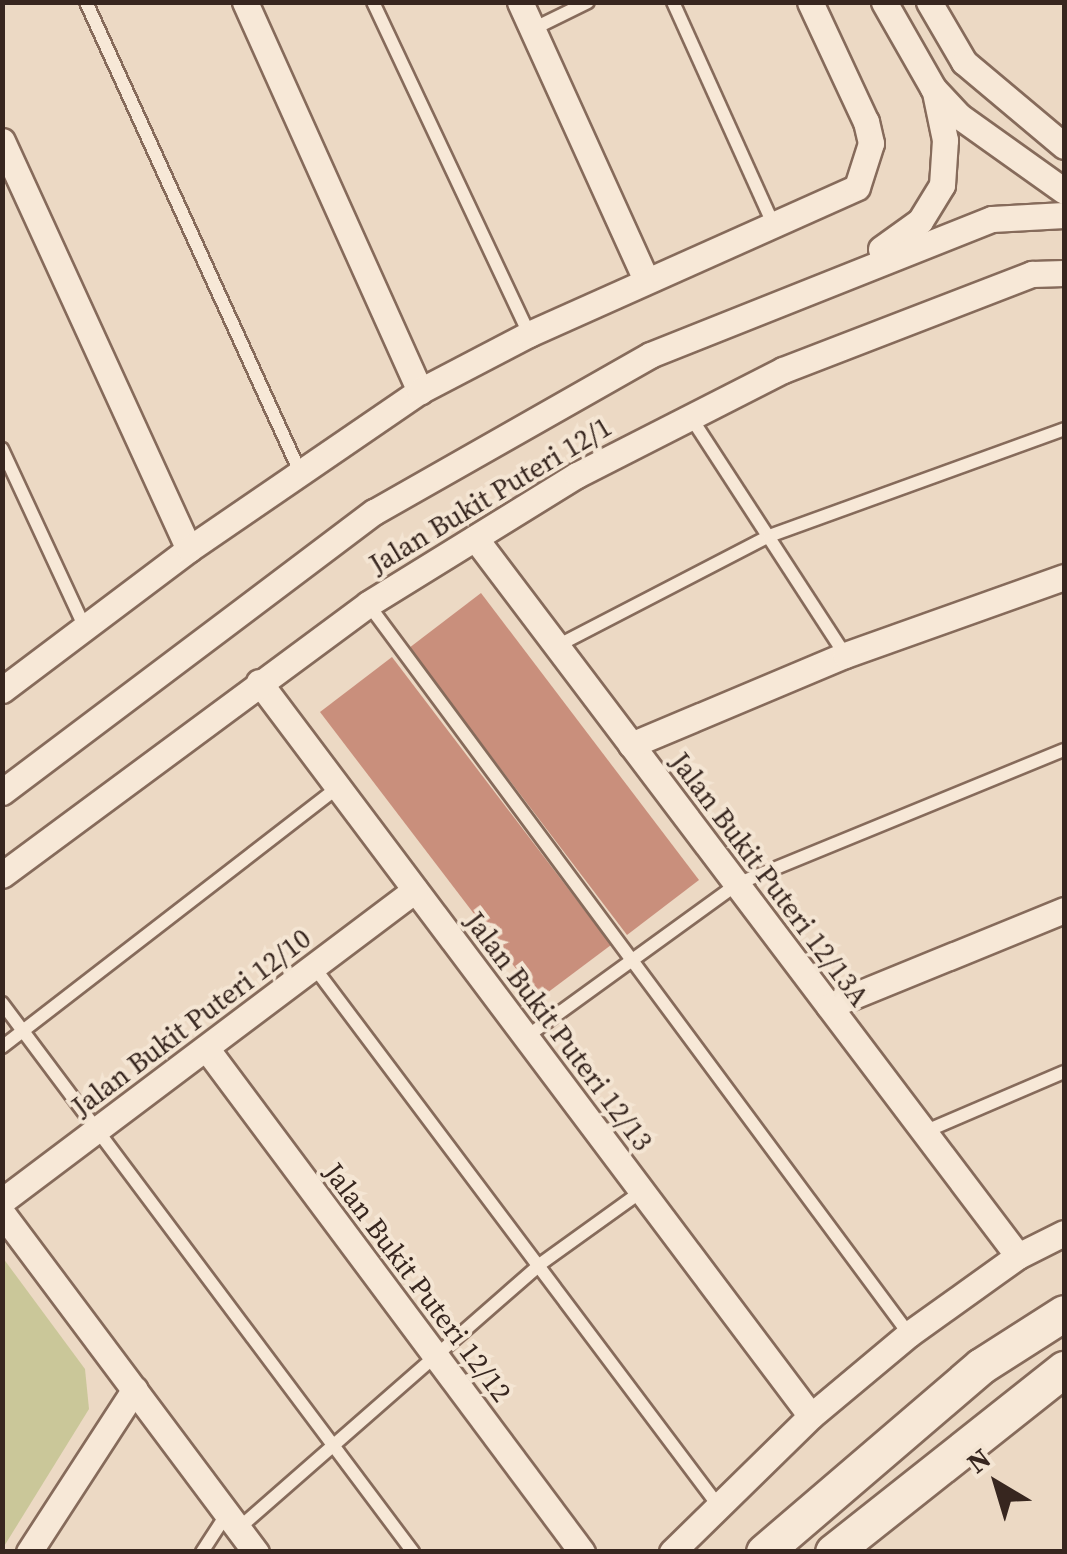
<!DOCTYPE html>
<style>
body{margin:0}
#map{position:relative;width:1067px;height:1554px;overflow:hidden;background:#ecd9c4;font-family:"Source Serif 4",serif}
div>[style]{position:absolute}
.green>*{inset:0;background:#cac799}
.building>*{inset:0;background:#c98f7c}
.roads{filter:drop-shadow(2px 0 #866b5b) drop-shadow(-2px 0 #866b5b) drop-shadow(0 2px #866b5b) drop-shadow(0 -2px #866b5b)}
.lane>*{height:12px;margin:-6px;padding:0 6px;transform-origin:6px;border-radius:6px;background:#f7e8d7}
.street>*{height:25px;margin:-12.5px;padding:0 12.5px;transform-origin:12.5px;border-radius:12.5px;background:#f7e8d7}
.secondary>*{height:35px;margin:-17.5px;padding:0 17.5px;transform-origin:17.5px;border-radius:17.5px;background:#f7e8d7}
span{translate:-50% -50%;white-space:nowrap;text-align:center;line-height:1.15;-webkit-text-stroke:8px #f4e5d3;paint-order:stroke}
.street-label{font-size:28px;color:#37261f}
.frame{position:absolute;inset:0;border:5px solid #37261f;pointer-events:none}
.north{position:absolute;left:947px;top:1434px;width:100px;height:100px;-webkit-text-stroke:8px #f4e5d3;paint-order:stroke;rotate:322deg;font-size:28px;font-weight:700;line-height:40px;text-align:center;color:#37261f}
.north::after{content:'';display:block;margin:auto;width:35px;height:45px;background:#37261f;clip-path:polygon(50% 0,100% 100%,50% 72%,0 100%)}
</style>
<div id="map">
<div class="green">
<i style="clip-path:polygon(3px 1258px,85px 1369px,89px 1409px,3px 1548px)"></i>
</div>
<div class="building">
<i style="clip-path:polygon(481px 593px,699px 880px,627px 935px,409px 648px)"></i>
<i style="clip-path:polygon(392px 657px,611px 945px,539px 999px,320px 712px)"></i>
</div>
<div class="roads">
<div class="lane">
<i style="left:86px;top:2px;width:516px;rotate:65.52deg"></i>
<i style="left:373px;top:2px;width:367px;rotate:64.8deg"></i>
<i style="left:673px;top:2px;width:243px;rotate:65.7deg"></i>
<i style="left:533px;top:29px;width:61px;rotate:-26.1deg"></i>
<i style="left:690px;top:416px;width:285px;rotate:57deg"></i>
<i style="left:2px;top:449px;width:197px;rotate:65.1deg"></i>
<i style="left:368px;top:604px;width:909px;rotate:53.46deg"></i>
<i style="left:557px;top:646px;width:239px;rotate:-27.4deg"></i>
<i style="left:769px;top:536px;width:314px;rotate:-19.9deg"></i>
<i style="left:314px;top:967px;width:671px;rotate:53.11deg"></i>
<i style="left:2px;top:1003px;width:686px;rotate:53.18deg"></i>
<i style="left:526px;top:1037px;width:261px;rotate:-35.9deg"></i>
<i style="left:737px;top:884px;width:353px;rotate:-22.3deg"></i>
<i style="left:2px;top:1047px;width:425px;rotate:-37.7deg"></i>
<i style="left:924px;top:1132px;width:152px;rotate:-23.2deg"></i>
<i style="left:239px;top:1528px;width:399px;rotate:-41.2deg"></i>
<i style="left:539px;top:1265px;width:127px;rotate:-35.7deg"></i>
<i style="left:202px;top:1552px;width:48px;rotate:-57deg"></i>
</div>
<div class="street">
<i style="left:245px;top:2px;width:427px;rotate:65.8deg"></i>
<i style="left:520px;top:2px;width:305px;rotate:65.6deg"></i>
<i style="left:884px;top:2px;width:99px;rotate:60.3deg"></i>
<i style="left:933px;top:88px;width:38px;rotate:47deg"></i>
<i style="left:959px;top:116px;width:129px;rotate:35.5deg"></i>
<i style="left:929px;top:2px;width:69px;rotate:59.7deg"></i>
<i style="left:964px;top:62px;width:131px;rotate:40deg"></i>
<i style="left:2px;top:141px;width:449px;rotate:65.4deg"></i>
<i style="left:881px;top:249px;width:48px;rotate:-35.7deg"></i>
<i style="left:920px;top:221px;width:42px;rotate:-58.6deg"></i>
<i style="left:942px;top:185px;width:45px;rotate:-86.2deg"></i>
<i style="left:945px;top:140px;width:49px;rotate:-101.8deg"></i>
<i style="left:475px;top:538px;width:900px;rotate:52.9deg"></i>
<i style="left:259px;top:682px;width:918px;rotate:53.06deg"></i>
<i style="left:2px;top:690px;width:234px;rotate:-37deg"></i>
<i style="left:189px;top:549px;width:280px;rotate:-34.4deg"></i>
<i style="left:420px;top:391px;width:123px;rotate:-27.6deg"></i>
<i style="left:529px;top:334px;width:359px;rotate:-24.1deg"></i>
<i style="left:857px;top:187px;width:46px;rotate:-72.3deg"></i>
<i style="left:871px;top:143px;width:22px;rotate:-103deg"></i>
<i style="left:866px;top:122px;width:132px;rotate:-115deg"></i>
<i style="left:631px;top:745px;width:232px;rotate:-22.8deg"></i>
<i style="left:845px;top:655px;width:232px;rotate:-19.6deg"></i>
<i style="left:2px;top:792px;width:466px;rotate:-37deg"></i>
<i style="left:374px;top:512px;width:318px;rotate:-29.6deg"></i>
<i style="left:650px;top:355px;width:368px;rotate:-21.7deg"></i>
<i style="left:992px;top:219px;width:72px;rotate:-3.2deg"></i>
<i style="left:2px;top:875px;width:455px;rotate:-36.5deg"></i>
<i style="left:368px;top:604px;width:246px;rotate:-31.7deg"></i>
<i style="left:577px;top:475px;width:231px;rotate:-27deg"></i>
<i style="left:783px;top:370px;width:267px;rotate:-21.1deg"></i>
<i style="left:1032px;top:274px;width:32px;rotate:-2deg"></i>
<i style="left:829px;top:1006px;width:254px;rotate:-22.2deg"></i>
<i style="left:206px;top:1048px;width:629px;rotate:53.28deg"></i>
<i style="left:2px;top:1201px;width:517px;rotate:-36.98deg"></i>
<i style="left:2px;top:1213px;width:424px;rotate:53.2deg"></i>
<i style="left:29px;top:1552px;width:194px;rotate:-57deg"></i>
<i style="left:672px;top:1552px;width:194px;rotate:-44.4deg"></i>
<i style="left:811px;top:1416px;width:128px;rotate:-39.9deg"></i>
<i style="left:909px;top:1334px;width:134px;rotate:-35.6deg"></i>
<i style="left:1018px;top:1256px;width:51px;rotate:-26.6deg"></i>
</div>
<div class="secondary">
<i style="left:764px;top:1552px;width:286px;rotate:-40.6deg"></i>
<i style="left:981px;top:1366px;width:98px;rotate:-32.6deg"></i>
<i style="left:833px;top:1552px;width:295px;rotate:-38.4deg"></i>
</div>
</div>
<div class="street-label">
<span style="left:490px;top:495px;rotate:-31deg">Jalan Bukit Puteri 12/1</span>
<span style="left:770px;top:879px;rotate:53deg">Jalan Bukit Puteri 12/13A</span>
<span style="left:191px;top:1022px;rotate:-37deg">Jalan Bukit Puteri 12/10</span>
<span style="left:559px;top:1031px;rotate:53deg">Jalan Bukit Puteri 12/13</span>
<span style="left:418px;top:1282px;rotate:53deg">Jalan Bukit Puteri 12/12</span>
</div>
<div class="frame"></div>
<div class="north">N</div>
</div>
